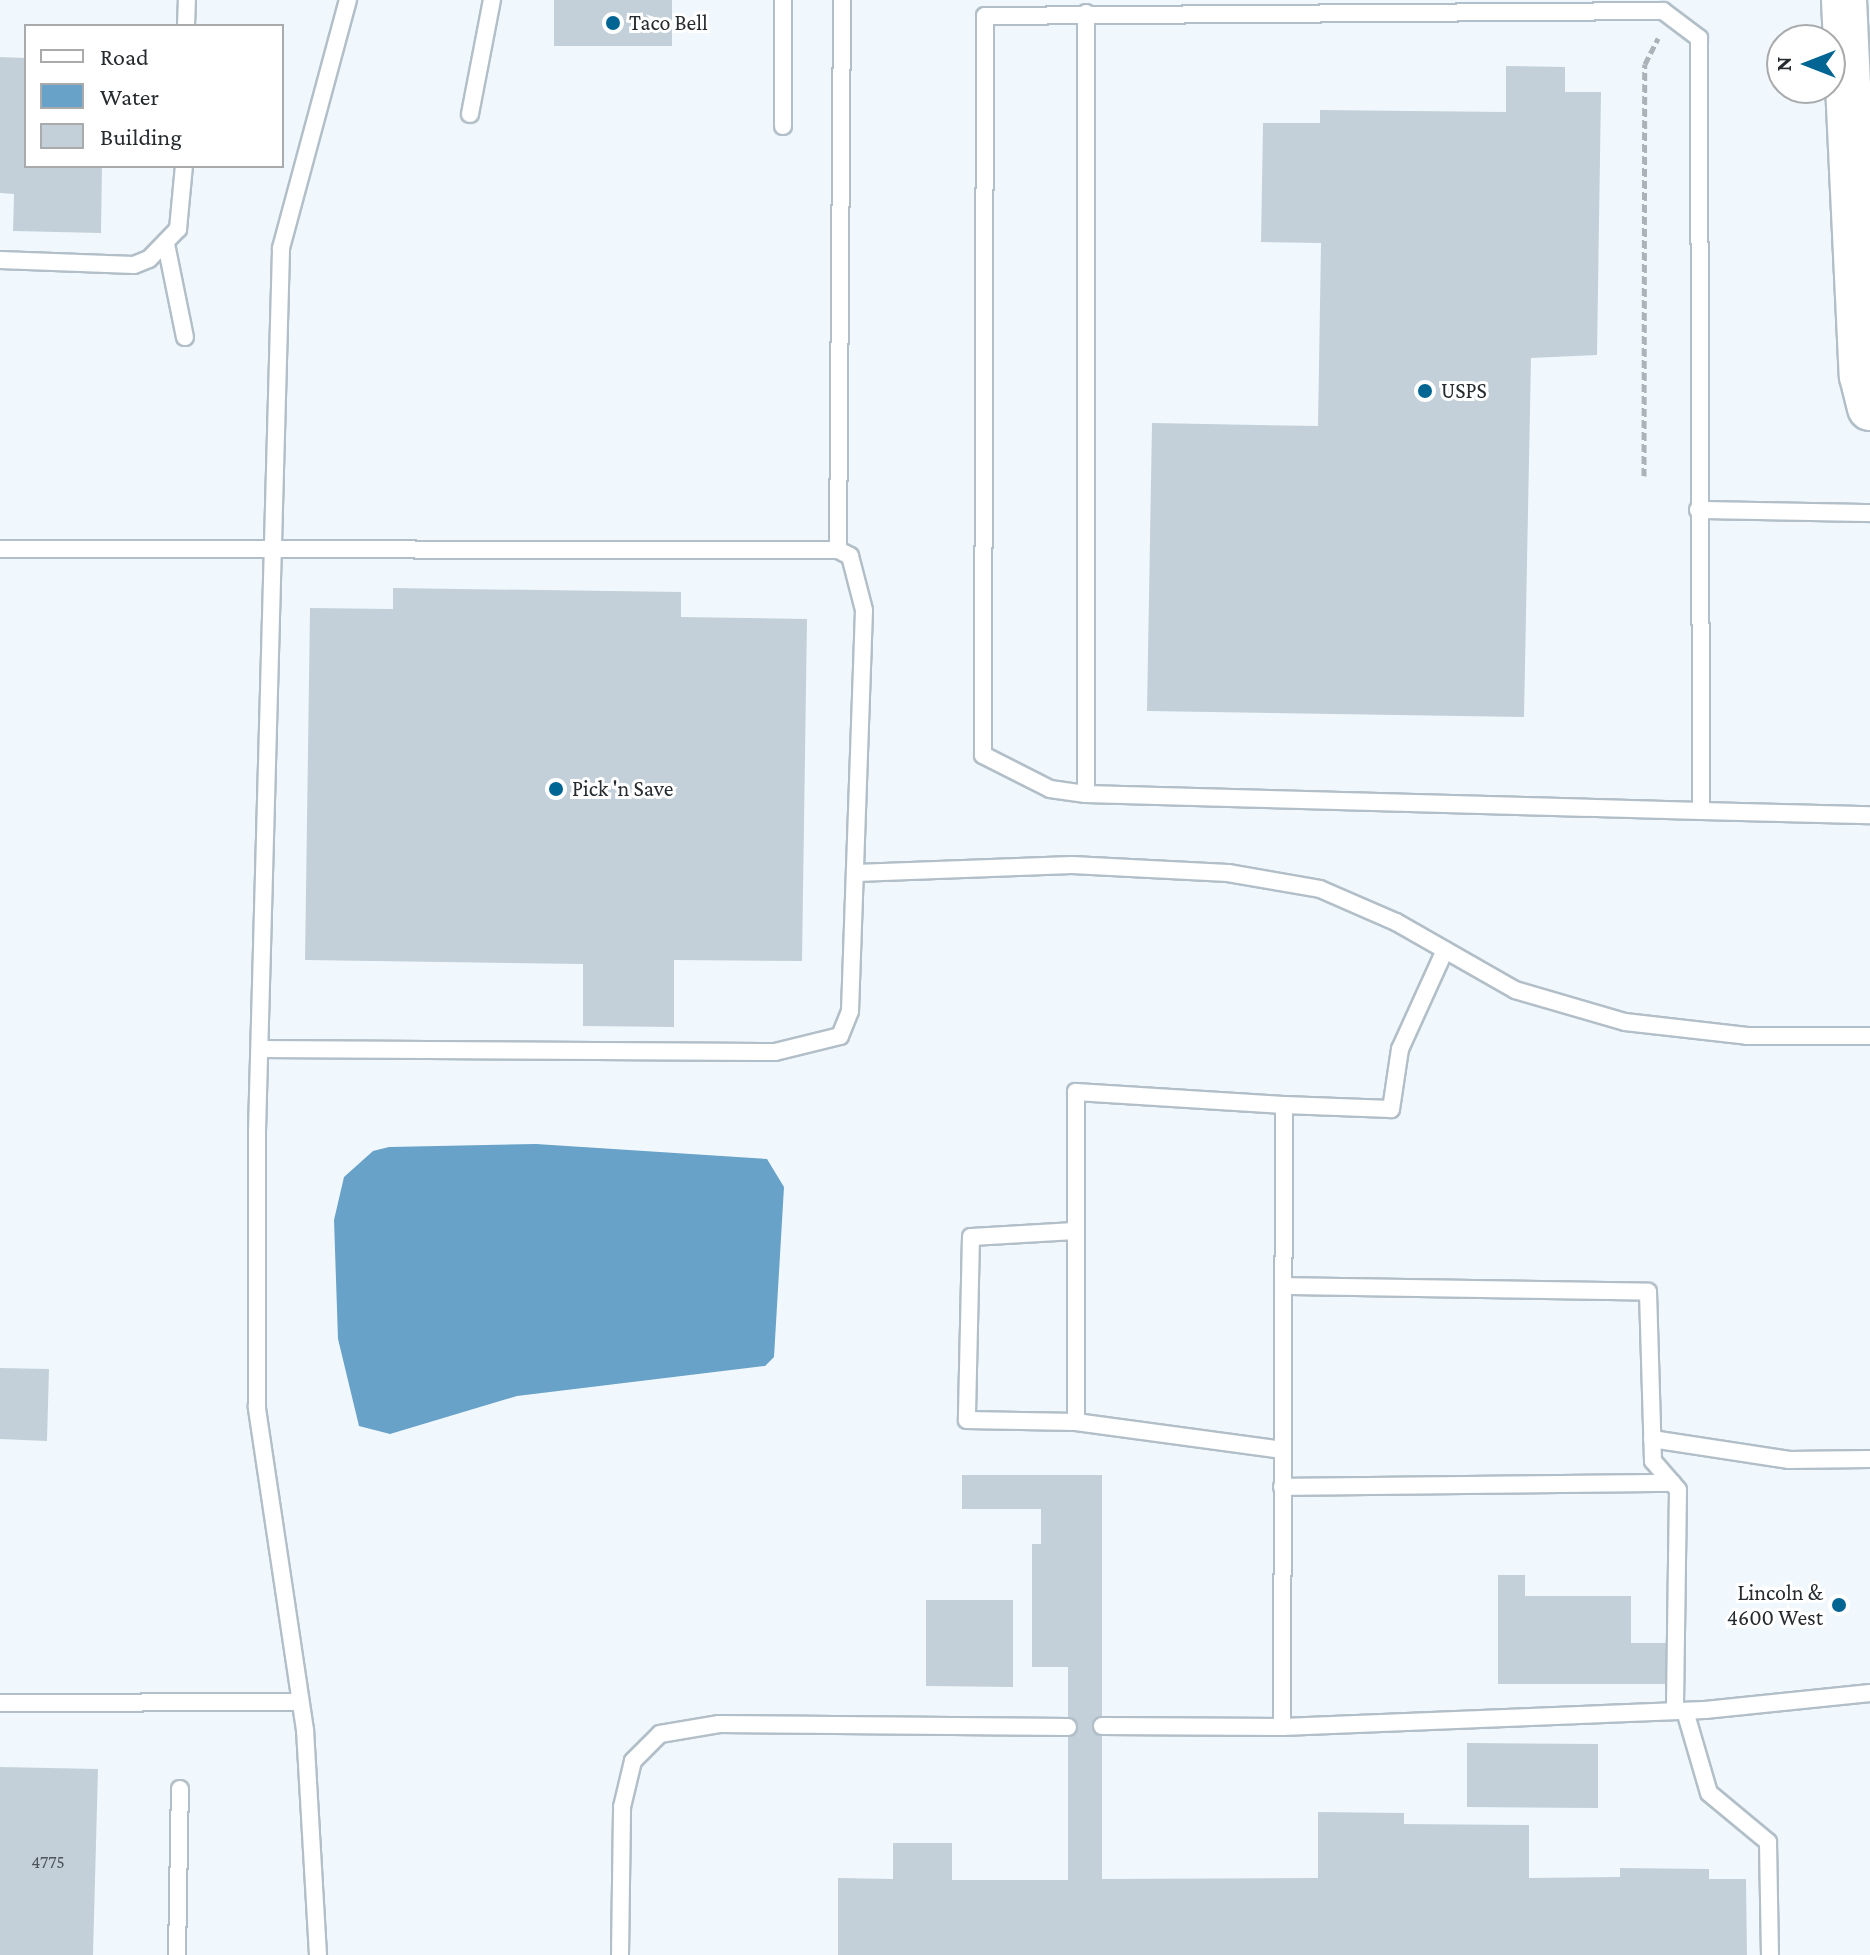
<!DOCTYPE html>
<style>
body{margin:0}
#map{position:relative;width:1870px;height:1955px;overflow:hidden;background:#f0f8fd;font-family:"Crimson Pro",serif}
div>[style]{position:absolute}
.water>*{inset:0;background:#68a2c8}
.building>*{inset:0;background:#c3d0d9}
.path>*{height:5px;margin-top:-2.5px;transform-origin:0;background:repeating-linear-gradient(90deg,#acb3b8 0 8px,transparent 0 12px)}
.roads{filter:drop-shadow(2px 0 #b2bfc8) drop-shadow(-2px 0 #b2bfc8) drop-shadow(0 2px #b2bfc8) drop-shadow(0 -2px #b2bfc8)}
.lane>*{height:16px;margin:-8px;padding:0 8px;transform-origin:8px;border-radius:8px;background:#fff}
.secondary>*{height:44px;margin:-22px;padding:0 22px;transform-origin:22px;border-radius:22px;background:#fff}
.dots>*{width:22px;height:22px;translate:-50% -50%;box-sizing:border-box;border:4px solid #fff;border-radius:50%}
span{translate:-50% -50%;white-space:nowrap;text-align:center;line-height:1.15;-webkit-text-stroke:6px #fff;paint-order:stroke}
.number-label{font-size:18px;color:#4d545a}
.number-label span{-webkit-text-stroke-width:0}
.poi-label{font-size:22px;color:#262b2f}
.left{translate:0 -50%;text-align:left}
.right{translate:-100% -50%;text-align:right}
.legend{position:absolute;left:24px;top:24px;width:260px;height:144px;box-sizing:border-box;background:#fff;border:2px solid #a8aaac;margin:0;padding:10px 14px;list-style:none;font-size:24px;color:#262b2f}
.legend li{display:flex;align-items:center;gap:16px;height:40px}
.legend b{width:40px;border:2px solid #a8aaac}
.north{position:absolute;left:1766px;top:24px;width:80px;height:80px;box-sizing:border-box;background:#fff;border:2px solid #a8aaac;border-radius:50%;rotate:270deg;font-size:22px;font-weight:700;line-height:32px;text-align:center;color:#262b2f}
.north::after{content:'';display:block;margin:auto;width:28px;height:36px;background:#006593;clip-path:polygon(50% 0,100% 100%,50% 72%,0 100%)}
</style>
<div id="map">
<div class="water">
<i style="clip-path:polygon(536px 1144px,767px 1159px,784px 1187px,774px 1357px,765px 1366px,517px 1396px,390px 1434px,359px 1426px,338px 1339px,334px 1220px,344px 1177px,373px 1151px,389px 1147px)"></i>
</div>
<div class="building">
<i style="clip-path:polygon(554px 0,672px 0,672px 46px,554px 46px)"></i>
<i style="clip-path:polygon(0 57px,26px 58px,26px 166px,102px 166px,101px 233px,13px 231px,14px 194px,0 193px)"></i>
<i style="clip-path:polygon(1506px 66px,1565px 67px,1565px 92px,1601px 92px,1597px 355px,1531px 358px,1524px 717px,1147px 711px,1152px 423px,1318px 426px,1321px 243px,1261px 242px,1263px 123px,1320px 123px,1320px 110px,1506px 112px)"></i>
<i style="clip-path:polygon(393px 588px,681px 592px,681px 617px,807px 619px,802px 961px,674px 960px,674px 1027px,583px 1026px,583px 964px,305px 960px,310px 608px,393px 609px)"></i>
<i style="clip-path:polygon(0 1368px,49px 1369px,47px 1441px,0 1439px)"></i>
<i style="clip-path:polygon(962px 1475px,1102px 1475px,1102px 1879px,1318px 1878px,1318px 1812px,1404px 1813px,1404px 1824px,1529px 1825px,1529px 1878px,1620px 1877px,1620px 1868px,1709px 1869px,1709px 1879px,1746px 1879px,1747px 1955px,838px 1955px,838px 1878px,893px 1879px,893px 1843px,952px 1843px,952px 1880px,1068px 1880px,1068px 1667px,1032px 1667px,1032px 1544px,1041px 1544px,1041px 1509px,962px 1509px)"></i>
<i style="clip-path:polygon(1498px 1575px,1525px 1575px,1525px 1596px,1631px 1596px,1631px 1643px,1671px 1643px,1671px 1684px,1498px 1684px)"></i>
<i style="clip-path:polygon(926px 1600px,1013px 1600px,1013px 1687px,926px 1686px)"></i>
<i style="clip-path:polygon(1467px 1743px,1598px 1744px,1598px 1808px,1467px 1807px)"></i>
<i style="clip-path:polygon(0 1767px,98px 1769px,93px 1955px,0 1955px)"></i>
</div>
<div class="path">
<i style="left:1644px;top:476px;width:412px;rotate:-89.9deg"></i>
<i style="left:1645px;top:64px;width:29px;rotate:-63deg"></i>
</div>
<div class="roads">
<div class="lane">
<i style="left:1086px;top:13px;width:781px;rotate:90deg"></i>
<i style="left:186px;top:26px;width:26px;rotate:-88deg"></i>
<i style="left:470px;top:114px;width:116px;rotate:-79.1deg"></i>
<i style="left:783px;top:126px;width:126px;rotate:-90deg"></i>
<i style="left:166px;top:244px;width:95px;rotate:78.5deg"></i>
<i style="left:0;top:260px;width:134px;rotate:2.1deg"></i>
<i style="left:134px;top:265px;width:16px;rotate:-22deg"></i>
<i style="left:149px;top:259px;width:42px;rotate:-46deg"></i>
<i style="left:178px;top:229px;width:63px;rotate:-84.6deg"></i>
<i style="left:1698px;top:510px;width:172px;rotate:1deg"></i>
<i style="left:0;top:549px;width:838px;rotate:0.07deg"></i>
<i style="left:1701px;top:811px;width:773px;rotate:-90.15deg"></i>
<i style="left:1699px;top:38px;width:45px;rotate:-143.1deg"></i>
<i style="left:1663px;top:11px;width:678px;rotate:179.58deg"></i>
<i style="left:985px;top:16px;width:739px;rotate:90.16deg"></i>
<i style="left:983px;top:755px;width:75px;rotate:26.9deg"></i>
<i style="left:1050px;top:789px;width:36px;rotate:8deg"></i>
<i style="left:1086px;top:794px;width:615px;rotate:1.58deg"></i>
<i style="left:1701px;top:811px;width:169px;rotate:1.4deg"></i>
<i style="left:856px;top:873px;width:216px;rotate:-2.1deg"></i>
<i style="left:1072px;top:865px;width:156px;rotate:2.9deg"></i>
<i style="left:1228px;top:873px;width:93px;rotate:9.9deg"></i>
<i style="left:1320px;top:889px;width:83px;rotate:23.5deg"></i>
<i style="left:1396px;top:922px;width:137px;rotate:29.7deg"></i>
<i style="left:1515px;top:990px;width:115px;rotate:16.2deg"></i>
<i style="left:1625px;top:1022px;width:123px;rotate:6.5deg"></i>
<i style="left:1747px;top:1036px;width:123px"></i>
<i style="left:1445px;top:950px;width:109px;rotate:114.4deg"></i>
<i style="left:1400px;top:1049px;width:61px;rotate:98.5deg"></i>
<i style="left:1391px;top:1109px;width:107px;rotate:-177.9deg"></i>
<i style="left:1284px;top:1105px;width:622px;rotate:90.18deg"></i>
<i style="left:1282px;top:1727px;width:423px;rotate:-2.3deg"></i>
<i style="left:1705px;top:1710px;width:166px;rotate:-5.9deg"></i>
<i style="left:260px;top:1049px;width:515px;rotate:0.33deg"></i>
<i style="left:775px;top:1052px;width:67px;rotate:-13.8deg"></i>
<i style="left:840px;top:1036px;width:27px;rotate:-68deg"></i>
<i style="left:850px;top:1011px;width:401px;rotate:-88deg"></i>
<i style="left:864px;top:610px;width:56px;rotate:-104.5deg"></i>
<i style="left:850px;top:556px;width:13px;rotate:-153deg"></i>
<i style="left:838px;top:550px;width:550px;rotate:-89.58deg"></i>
<i style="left:1075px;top:1231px;width:104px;rotate:176.7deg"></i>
<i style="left:971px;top:1237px;width:183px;rotate:91.3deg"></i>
<i style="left:967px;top:1420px;width:109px;rotate:1.1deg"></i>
<i style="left:1283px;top:1286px;width:365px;rotate:0.9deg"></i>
<i style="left:1648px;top:1292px;width:169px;rotate:88.3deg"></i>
<i style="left:1653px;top:1461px;width:38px;rotate:49deg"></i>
<i style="left:1678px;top:1490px;width:221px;rotate:90.8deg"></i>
<i style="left:1652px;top:1439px;width:139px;rotate:8.7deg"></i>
<i style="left:1789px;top:1460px;width:81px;rotate:-0.7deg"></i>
<i style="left:1283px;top:1450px;width:209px;rotate:-172.3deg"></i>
<i style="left:1076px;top:1422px;width:330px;rotate:-90deg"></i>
<i style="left:1076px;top:1092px;width:208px;rotate:3.6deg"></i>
<i style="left:1282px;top:1487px;width:390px;rotate:-0.6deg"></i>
<i style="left:0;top:1703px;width:300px;rotate:-0.2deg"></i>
<i style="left:1685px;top:1711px;width:85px;rotate:73.7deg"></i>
<i style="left:1709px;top:1793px;width:77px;rotate:39.7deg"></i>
<i style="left:1768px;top:1842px;width:113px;rotate:89deg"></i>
<i style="left:1102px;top:1726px;width:180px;rotate:0.3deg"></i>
<i style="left:177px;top:1955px;width:166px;rotate:-89deg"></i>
<i style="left:318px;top:1955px;width:225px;rotate:-93.3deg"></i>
<i style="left:305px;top:1730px;width:327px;rotate:-98.5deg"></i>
<i style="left:257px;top:1407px;width:276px;rotate:-90deg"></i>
<i style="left:257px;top:1131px;width:883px;rotate:-88.44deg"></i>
<i style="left:281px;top:248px;width:257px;rotate:-74.9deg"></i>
<i style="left:620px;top:1955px;width:148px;rotate:-89.2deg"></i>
<i style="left:622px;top:1807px;width:47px;rotate:-76.6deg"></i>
<i style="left:633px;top:1761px;width:38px;rotate:-45deg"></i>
<i style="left:660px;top:1734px;width:60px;rotate:-9.6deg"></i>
<i style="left:719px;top:1724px;width:349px;rotate:0.5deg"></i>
</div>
<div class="secondary">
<i style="left:1844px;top:0;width:376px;rotate:87.3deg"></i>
<i style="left:1862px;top:376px;width:33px;rotate:76deg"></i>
</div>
</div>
<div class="dots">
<i style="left:613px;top:23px;background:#006593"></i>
<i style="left:1425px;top:391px;background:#006593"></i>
<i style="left:556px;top:789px;background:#006593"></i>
<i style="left:1839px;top:1605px;background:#006593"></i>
</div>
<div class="number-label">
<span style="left:48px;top:1862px">4775</span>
</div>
<div class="poi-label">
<span class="left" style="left:629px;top:23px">Taco Bell</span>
<span class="left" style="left:1441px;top:391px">USPS</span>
<span class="left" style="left:572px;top:789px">Pick 'n Save</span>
<span class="right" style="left:1823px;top:1605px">Lincoln &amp;<br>4600 West</span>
</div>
<ul class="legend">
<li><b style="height:10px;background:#fff"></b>Road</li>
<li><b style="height:22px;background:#68a2c8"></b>Water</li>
<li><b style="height:22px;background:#c3d0d9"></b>Building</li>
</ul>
<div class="north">N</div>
</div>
